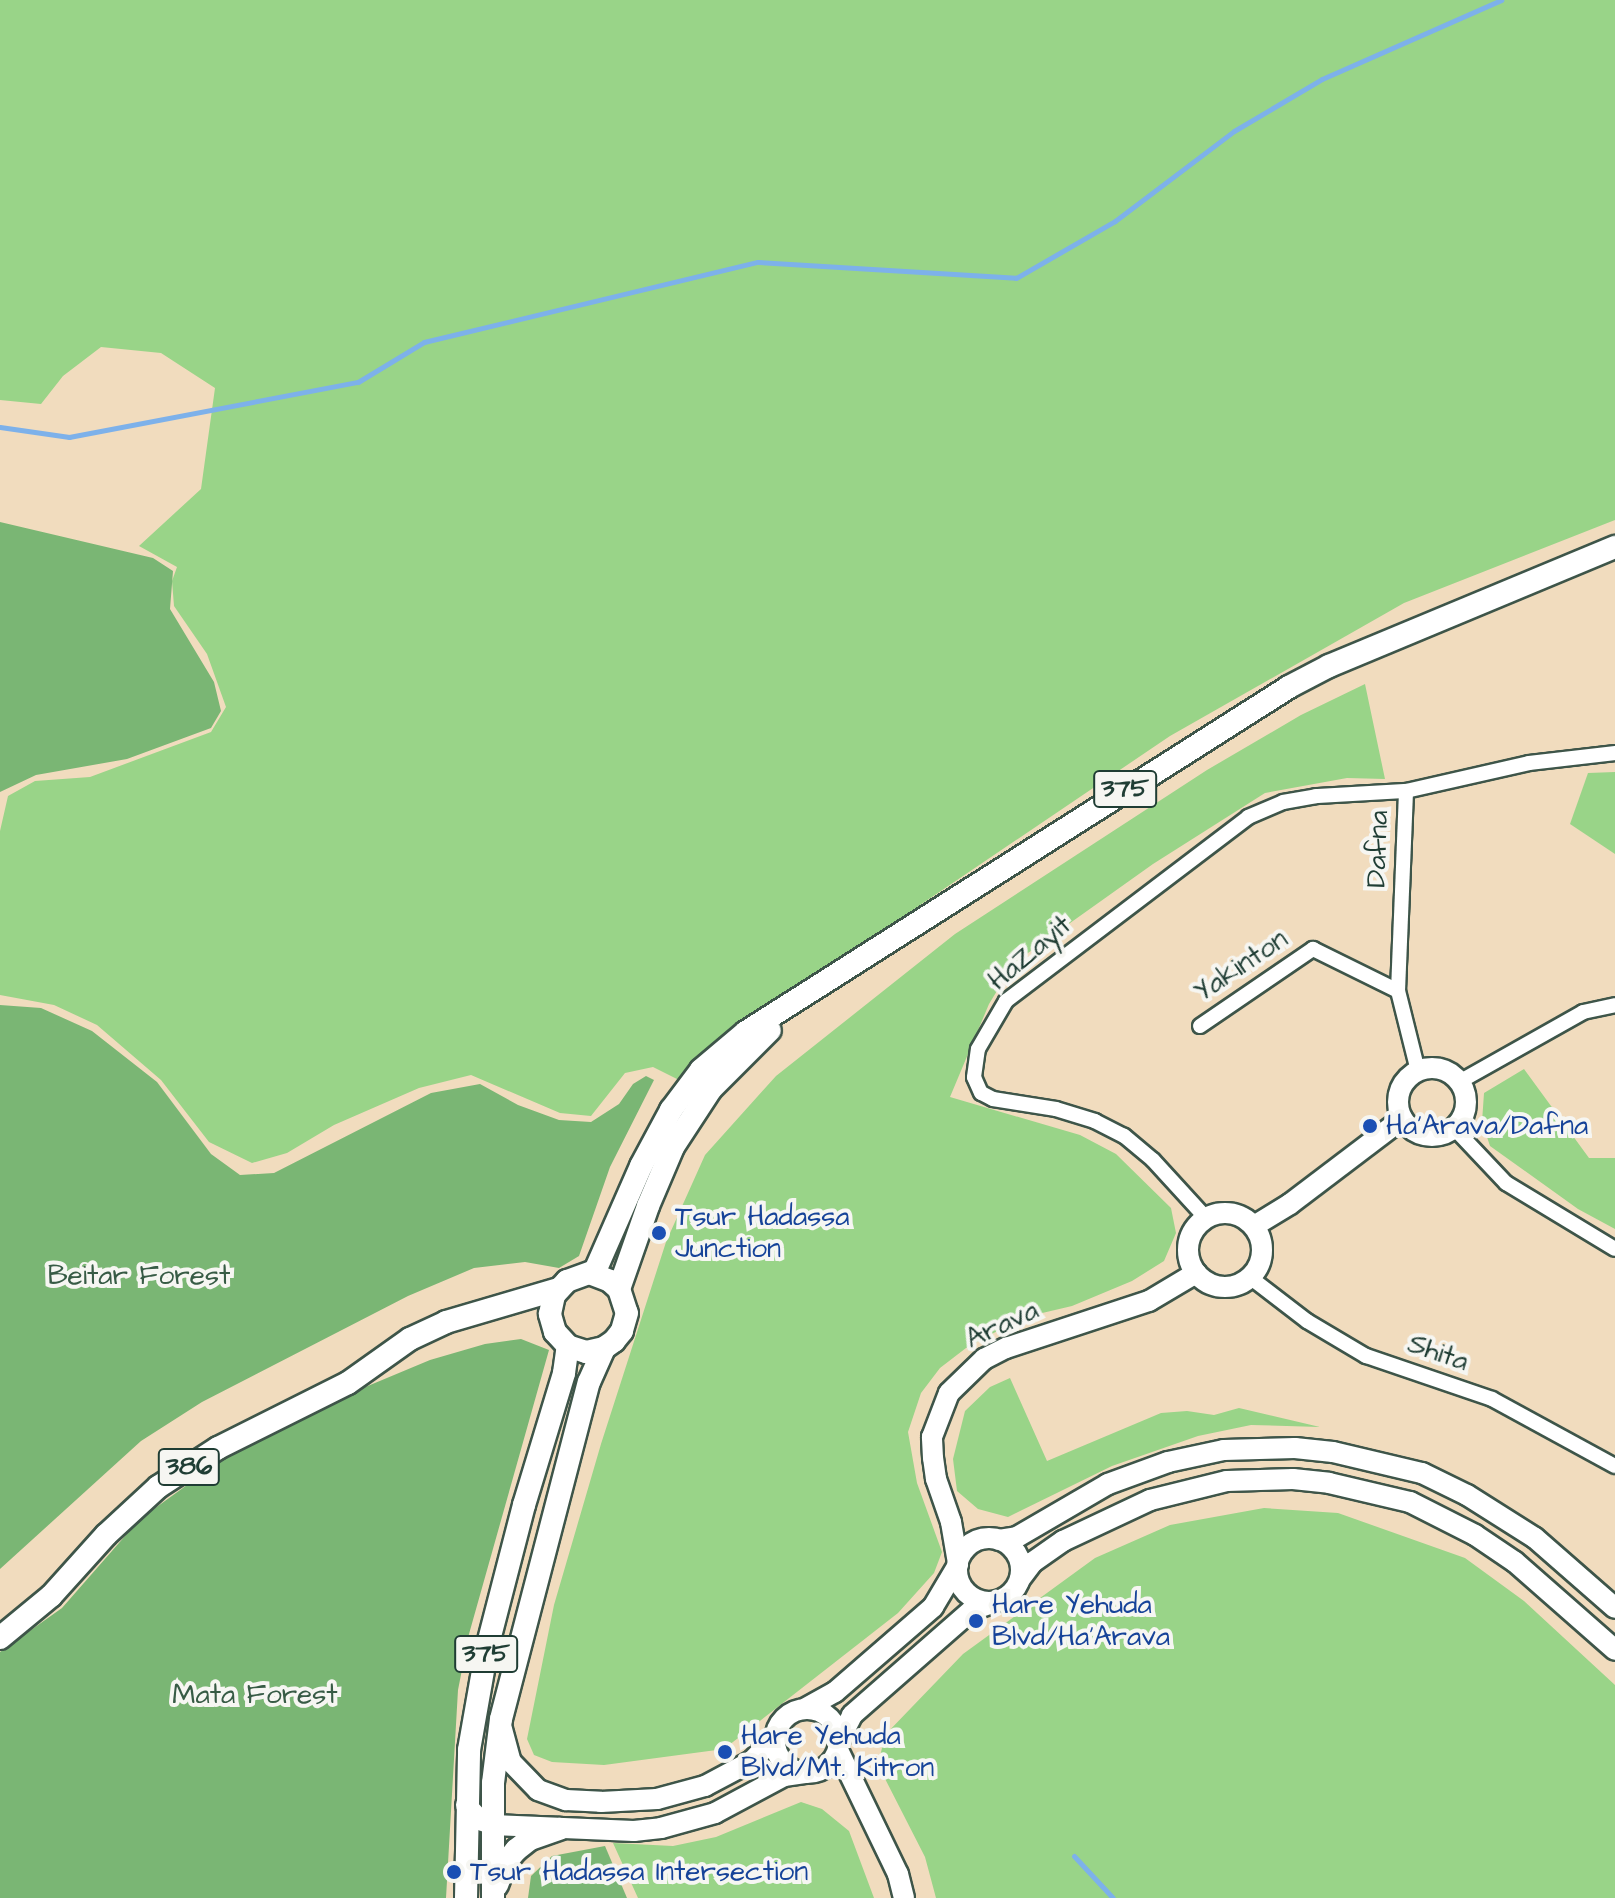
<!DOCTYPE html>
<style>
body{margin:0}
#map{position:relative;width:1615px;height:1898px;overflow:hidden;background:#f1dcbe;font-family:"Architects Daughter",sans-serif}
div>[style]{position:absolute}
.green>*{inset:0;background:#99d488}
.forest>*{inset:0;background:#7ab674}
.stream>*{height:5px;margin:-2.5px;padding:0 2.5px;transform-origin:2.5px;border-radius:2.5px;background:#7db1ea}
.roads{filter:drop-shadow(2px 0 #3e5549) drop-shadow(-2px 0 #3e5549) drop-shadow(0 2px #3e5549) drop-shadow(0 -2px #3e5549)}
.street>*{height:14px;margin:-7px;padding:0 7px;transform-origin:7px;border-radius:7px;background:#fff}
.secondary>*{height:20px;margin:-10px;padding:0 10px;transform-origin:10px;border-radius:10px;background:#fff}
.secondary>.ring{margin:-10px;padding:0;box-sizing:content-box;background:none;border:20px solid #fff;border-radius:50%}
.primary>*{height:22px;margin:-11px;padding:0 11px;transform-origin:11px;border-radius:11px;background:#fff}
.dots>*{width:22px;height:22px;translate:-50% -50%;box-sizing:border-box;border:4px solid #f6f6f2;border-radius:50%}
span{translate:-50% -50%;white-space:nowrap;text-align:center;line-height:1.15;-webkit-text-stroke:8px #f6f6f2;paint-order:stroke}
.shield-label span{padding:2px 6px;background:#f6f6f2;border:2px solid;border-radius:6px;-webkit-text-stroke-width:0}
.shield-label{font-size:26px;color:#1f3d34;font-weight:700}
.street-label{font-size:28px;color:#1f3d34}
.transit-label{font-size:28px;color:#164399}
.left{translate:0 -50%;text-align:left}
.park-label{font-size:28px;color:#375b45}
</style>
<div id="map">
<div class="green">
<i style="clip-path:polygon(0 0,1615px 0,1615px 520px,1404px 603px,1170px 736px,802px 985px,683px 1082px,653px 1067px,625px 1073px,591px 1116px,560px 1113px,471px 1075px,419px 1088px,334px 1125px,287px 1153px,252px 1163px,209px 1142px,161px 1080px,97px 1025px,54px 1005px,0 995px,0 831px,8px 796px,35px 781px,90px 777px,211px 732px,226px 707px,207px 654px,174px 606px,172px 581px,177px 567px,139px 546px,201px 489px,215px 388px,161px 353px,101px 347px,63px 376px,41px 404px,0 400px)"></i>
<i style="clip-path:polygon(1365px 684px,1385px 779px,1347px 778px,1265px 793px,1153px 864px,1014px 963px,989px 1004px,950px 1097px,1080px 1135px,1116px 1154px,1171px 1208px,1176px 1233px,1164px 1261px,1132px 1281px,1072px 1306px,1021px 1318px,966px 1348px,940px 1368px,921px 1393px,908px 1432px,917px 1483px,942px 1552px,934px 1573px,898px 1613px,724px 1749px,604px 1765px,552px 1762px,534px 1755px,527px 1739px,554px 1605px,601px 1444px,666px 1242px,705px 1155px,776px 1076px,955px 934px,1207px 770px,1301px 715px)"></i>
<i style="clip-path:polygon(1615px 772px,1615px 854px,1570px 824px,1588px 773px)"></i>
<i style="clip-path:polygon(1524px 1069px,1589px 1158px,1615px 1158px,1615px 1229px,1578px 1209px,1490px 1146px,1482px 1122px,1484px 1093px)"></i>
<i style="clip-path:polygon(1010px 1378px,1047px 1461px,1161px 1413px,1187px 1411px,1214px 1415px,1239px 1408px,1320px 1427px,1251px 1425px,1198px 1436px,1112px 1466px,1008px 1517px,978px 1509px,957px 1491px,953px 1459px,965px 1411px,990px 1387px)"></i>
<i style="clip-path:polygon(1264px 1508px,1338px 1513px,1465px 1558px,1524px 1601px,1615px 1685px,1615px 1898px,936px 1898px,925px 1857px,878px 1765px,885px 1735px,963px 1654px,1095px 1558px,1170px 1525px)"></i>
<i style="clip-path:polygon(801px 1802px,822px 1809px,849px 1831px,874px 1898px,638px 1898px,613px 1843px,673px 1846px,716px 1837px)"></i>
</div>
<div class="forest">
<i style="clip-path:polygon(0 522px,153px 558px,173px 571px,170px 609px,214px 682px,221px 711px,211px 728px,127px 759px,36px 775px,0 792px)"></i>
<i style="clip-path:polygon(0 1005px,41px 1008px,92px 1031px,157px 1082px,211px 1154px,240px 1175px,274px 1173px,431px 1093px,480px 1084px,518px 1105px,559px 1120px,591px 1122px,619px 1104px,633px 1084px,646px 1076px,654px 1080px,610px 1167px,579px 1256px,559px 1268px,525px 1262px,474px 1268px,408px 1296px,202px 1402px,141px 1441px,0 1569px)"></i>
<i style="clip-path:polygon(521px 1339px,549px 1350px,469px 1634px,458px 1690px,446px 1898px,0 1898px,0 1652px,62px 1608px,140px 1519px,223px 1459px,351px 1393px,430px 1360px,485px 1344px)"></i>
<i style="clip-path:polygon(605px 1846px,627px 1898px,528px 1898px,531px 1876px,552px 1856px)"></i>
</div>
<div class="stream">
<i style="left:0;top:427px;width:70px;rotate:8.2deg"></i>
<i style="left:69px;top:437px;width:294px;rotate:-10.8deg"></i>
<i style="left:358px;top:382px;width:77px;rotate:-31.2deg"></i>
<i style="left:424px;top:342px;width:343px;rotate:-13.5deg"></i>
<i style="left:758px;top:262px;width:258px;rotate:3.5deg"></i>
<i style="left:1016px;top:278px;width:114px;rotate:-29.9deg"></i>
<i style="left:1115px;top:221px;width:149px;rotate:-37.1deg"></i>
<i style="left:1234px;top:131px;width:102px;rotate:-30.6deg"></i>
<i style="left:1322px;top:79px;width:196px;rotate:-23.8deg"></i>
<i style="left:1074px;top:1856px;width:57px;rotate:47.1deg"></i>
</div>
<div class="roads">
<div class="street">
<i style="left:1200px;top:1026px;width:137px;rotate:-34.3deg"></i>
<i style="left:1313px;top:949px;width:95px;rotate:26.3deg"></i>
<i style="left:1418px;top:1071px;width:82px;rotate:-104deg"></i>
<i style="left:1398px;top:991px;width:200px;rotate:-87.7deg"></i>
<i style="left:1406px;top:791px;width:126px;rotate:-12.8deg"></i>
<i style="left:1529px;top:763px;width:87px;rotate:-6.6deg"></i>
<i style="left:1459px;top:1082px;width:142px;rotate:-29.4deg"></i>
<i style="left:1583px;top:1012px;width:33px;rotate:-12deg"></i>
<i style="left:1454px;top:1128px;width:76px;rotate:46.6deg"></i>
<i style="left:1506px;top:1183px;width:127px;rotate:31.2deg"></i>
<i style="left:1206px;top:1218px;width:79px;rotate:-132.4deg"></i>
<i style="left:1153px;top:1160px;width:38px;rotate:-140deg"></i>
<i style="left:1124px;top:1136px;width:33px;rotate:-153deg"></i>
<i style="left:1095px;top:1121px;width:41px;rotate:-162.9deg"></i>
<i style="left:1056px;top:1109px;width:64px;rotate:-171deg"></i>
<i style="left:993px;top:1099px;width:13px;rotate:-153deg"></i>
<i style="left:981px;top:1093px;width:17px;rotate:-114deg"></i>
<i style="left:974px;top:1077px;width:28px;rotate:-82deg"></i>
<i style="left:978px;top:1049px;width:56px;rotate:-59.7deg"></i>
<i style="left:1006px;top:1001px;width:304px;rotate:-37.2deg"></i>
<i style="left:1248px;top:817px;width:38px;rotate:-23deg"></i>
<i style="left:1283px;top:802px;width:34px;rotate:-10deg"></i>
<i style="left:1316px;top:796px;width:90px;rotate:-3.2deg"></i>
<i style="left:1251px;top:1278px;width:71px;rotate:37.5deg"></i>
<i style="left:1307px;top:1321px;width:69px;rotate:30.7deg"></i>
<i style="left:1366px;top:1356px;width:133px;rotate:18.8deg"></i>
<i style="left:1492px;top:1399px;width:140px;rotate:28.6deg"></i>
</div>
<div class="secondary">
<i class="ring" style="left:1398px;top:1068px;width:48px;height:48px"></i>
<i class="ring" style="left:1188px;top:1213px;width:54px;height:54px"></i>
<i style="left:1254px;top:1226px;width:42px;rotate:-31.4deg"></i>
<i style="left:1290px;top:1204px;width:141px;rotate:-37.2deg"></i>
<i class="ring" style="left:957px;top:1538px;width:44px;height:44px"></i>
<i style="left:999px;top:1540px;width:18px;rotate:-9deg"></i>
<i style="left:1017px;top:1537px;width:105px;rotate:-30.2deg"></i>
<i style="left:1108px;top:1484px;width:64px;rotate:-20.1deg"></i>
<i style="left:1168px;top:1462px;width:57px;rotate:-12.1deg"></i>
<i style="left:1224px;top:1450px;width:71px;rotate:-1.6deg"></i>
<i style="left:1295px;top:1448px;width:38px;rotate:6deg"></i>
<i style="left:1333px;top:1452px;width:91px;rotate:13.3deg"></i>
<i style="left:1422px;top:1473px;width:50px;rotate:26.1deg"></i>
<i style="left:1467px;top:1495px;width:80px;rotate:32.3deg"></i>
<i style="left:1535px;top:1538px;width:106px;rotate:41.2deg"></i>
<i style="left:958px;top:1563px;width:42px;rotate:-99.7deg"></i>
<i style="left:951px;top:1522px;width:46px;rotate:-109.2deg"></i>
<i style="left:936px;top:1479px;width:21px;rotate:-98deg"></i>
<i style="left:933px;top:1458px;width:21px;rotate:-93deg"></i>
<i style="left:932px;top:1437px;width:47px;rotate:-68.9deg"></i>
<i style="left:949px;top:1393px;width:49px;rotate:-44.2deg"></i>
<i style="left:984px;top:1359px;width:25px;rotate:-27deg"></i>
<i style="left:1006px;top:1348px;width:151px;rotate:-18.2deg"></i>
<i style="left:1149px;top:1301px;width:55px;rotate:-30.8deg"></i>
<i style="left:1020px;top:1579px;width:21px;rotate:-53deg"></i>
<i style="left:1033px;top:1562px;width:37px;rotate:-35deg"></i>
<i style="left:1063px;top:1541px;width:96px;rotate:-25.2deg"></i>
<i style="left:1150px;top:1500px;width:79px;rotate:-13.9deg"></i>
<i style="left:1227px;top:1481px;width:66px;rotate:-1.7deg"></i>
<i style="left:1293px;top:1479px;width:36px;rotate:6deg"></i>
<i style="left:1329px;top:1483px;width:83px;rotate:13.2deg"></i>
<i style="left:1410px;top:1502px;width:73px;rotate:26.9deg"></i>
<i style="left:1475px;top:1535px;width:48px;rotate:34deg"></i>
<i style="left:1515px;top:1562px;width:133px;rotate:41.3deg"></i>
<i style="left:806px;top:1708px;width:33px;rotate:-29deg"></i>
<i style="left:835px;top:1692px;width:130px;rotate:-40.9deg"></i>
<i style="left:933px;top:1607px;width:49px;rotate:-59.2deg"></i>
<i class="ring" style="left:775px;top:1709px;width:44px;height:44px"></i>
<i style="left:502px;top:1729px;width:34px;rotate:75deg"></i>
<i style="left:511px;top:1762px;width:39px;rotate:46deg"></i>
<i style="left:538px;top:1790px;width:30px;rotate:20deg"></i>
<i style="left:566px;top:1800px;width:35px;rotate:3deg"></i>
<i style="left:601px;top:1802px;width:56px;rotate:-3.1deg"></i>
<i style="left:657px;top:1799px;width:50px;rotate:-15.2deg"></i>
<i style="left:705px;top:1786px;width:53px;rotate:-28deg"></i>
<i style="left:752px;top:1761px;width:35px;rotate:-46deg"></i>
<i style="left:840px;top:1739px;width:27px;rotate:-63deg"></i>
<i style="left:852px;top:1715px;width:159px;rotate:-41.2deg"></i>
<i style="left:972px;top:1610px;width:28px;rotate:-19deg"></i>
<i style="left:838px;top:1750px;width:138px;rotate:64.2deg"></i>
<i style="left:898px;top:1874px;width:25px;rotate:76deg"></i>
<i style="left:466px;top:1805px;width:21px;rotate:47deg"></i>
<i style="left:480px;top:1820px;width:14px;rotate:21deg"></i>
<i style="left:493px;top:1825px;width:141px;rotate:2.4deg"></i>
<i style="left:634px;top:1831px;width:27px;rotate:-6deg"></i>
<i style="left:661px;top:1828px;width:56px;rotate:-15.5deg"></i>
<i style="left:715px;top:1813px;width:78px;rotate:-28.2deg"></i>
<i style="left:784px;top:1776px;width:21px;rotate:-8deg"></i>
</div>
<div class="primary">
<i style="left:592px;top:1274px;width:19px;rotate:21deg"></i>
<i style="left:610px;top:1281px;width:12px;rotate:42deg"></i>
<i style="left:619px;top:1289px;width:25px;rotate:72deg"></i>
<i style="left:627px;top:1313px;width:19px;rotate:106deg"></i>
<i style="left:622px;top:1331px;width:13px;rotate:129deg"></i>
<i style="left:614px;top:1341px;width:12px;rotate:145deg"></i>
<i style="left:604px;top:1348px;width:18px;rotate:167deg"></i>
<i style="left:586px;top:1352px;width:19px;rotate:-162deg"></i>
<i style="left:568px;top:1346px;width:19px;rotate:-133deg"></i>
<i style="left:555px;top:1332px;width:19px;rotate:-106deg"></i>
<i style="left:550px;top:1314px;width:19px;rotate:-78deg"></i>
<i style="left:554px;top:1295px;width:19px;rotate:-47deg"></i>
<i style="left:567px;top:1281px;width:30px;rotate:-20deg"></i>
<i style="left:595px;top:1271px;width:115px;rotate:-66.3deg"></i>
<i style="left:641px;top:1166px;width:64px;rotate:-61.8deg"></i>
<i style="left:671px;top:1110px;width:50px;rotate:-53.1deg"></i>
<i style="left:701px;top:1070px;width:59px;rotate:-40.2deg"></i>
<i style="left:746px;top:1032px;width:643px;rotate:-32.43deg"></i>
<i style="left:1289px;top:687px;width:45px;rotate:-27.7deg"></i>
<i style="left:1329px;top:666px;width:310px;rotate:-22.6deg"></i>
<i style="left:619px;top:1289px;width:88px;rotate:-70.7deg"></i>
<i style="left:648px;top:1206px;width:64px;rotate:-67deg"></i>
<i style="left:673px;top:1147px;width:69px;rotate:-56.8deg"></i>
<i style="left:711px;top:1089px;width:83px;rotate:-45deg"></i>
<i style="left:0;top:1638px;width:66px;rotate:-39.5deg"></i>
<i style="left:51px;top:1596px;width:82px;rotate:-48deg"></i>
<i style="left:106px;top:1535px;width:71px;rotate:-42.7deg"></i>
<i style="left:158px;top:1487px;width:72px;rotate:-33deg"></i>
<i style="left:218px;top:1448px;width:145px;rotate:-26.6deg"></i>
<i style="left:348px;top:1383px;width:76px;rotate:-35.4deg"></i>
<i style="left:410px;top:1339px;width:40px;rotate:-25deg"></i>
<i style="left:446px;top:1322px;width:117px;rotate:-16.4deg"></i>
<i style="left:497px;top:1885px;width:25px;rotate:-69deg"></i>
<i style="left:506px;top:1862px;width:16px;rotate:-50deg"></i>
<i style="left:516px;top:1850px;width:18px;rotate:-38deg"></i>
<i style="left:530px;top:1839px;width:31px;rotate:-19deg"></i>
<i style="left:466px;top:1898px;width:148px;rotate:-88.8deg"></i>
<i style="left:469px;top:1750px;width:104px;rotate:-80deg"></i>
<i style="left:487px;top:1648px;width:148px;rotate:-75.5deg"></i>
<i style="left:524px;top:1505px;width:138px;rotate:-73.1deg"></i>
<i style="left:564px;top:1373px;width:27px;rotate:-82deg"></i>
<i style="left:493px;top:1898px;width:115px;rotate:-90deg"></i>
<i style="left:493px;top:1783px;width:64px;rotate:-82.9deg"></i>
<i style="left:501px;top:1719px;width:348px;rotate:-75.4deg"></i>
<i style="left:589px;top:1382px;width:37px;rotate:-66deg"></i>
</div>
</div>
<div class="dots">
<i style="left:1370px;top:1126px;background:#1a4fb4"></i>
<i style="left:659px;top:1233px;background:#1a4fb4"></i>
<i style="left:976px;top:1621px;background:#1a4fb4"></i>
<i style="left:725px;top:1752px;background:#1a4fb4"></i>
<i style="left:454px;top:1872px;background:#1a4fb4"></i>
</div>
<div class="shield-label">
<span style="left:1125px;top:789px">375</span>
<span style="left:189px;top:1467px">386</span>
<span style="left:486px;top:1654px">375</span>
</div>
<div class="street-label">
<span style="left:1378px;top:849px;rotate:-88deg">Dafna</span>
<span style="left:1030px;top:953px;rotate:-40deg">HaZayit</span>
<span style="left:1241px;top:966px;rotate:-34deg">Yakinton</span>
<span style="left:1002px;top:1325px;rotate:-25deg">Arava</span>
<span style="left:1438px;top:1353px;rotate:19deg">Shita</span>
</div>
<div class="transit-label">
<span class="left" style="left:1386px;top:1126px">Ha'Arava/Dafna</span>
<span class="left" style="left:675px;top:1233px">Tsur Hadassa<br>Junction</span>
<span class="left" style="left:992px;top:1621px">Hare Yehuda<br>Blvd/Ha'Arava</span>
<span class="left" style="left:741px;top:1752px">Hare Yehuda<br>Blvd/Mt. Kitron</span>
<span class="left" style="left:470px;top:1872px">Tsur Hadassa Intersection</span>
</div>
<div class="park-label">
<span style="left:139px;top:1276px">Beitar Forest</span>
<span style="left:255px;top:1695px">Mata Forest</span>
</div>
</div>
